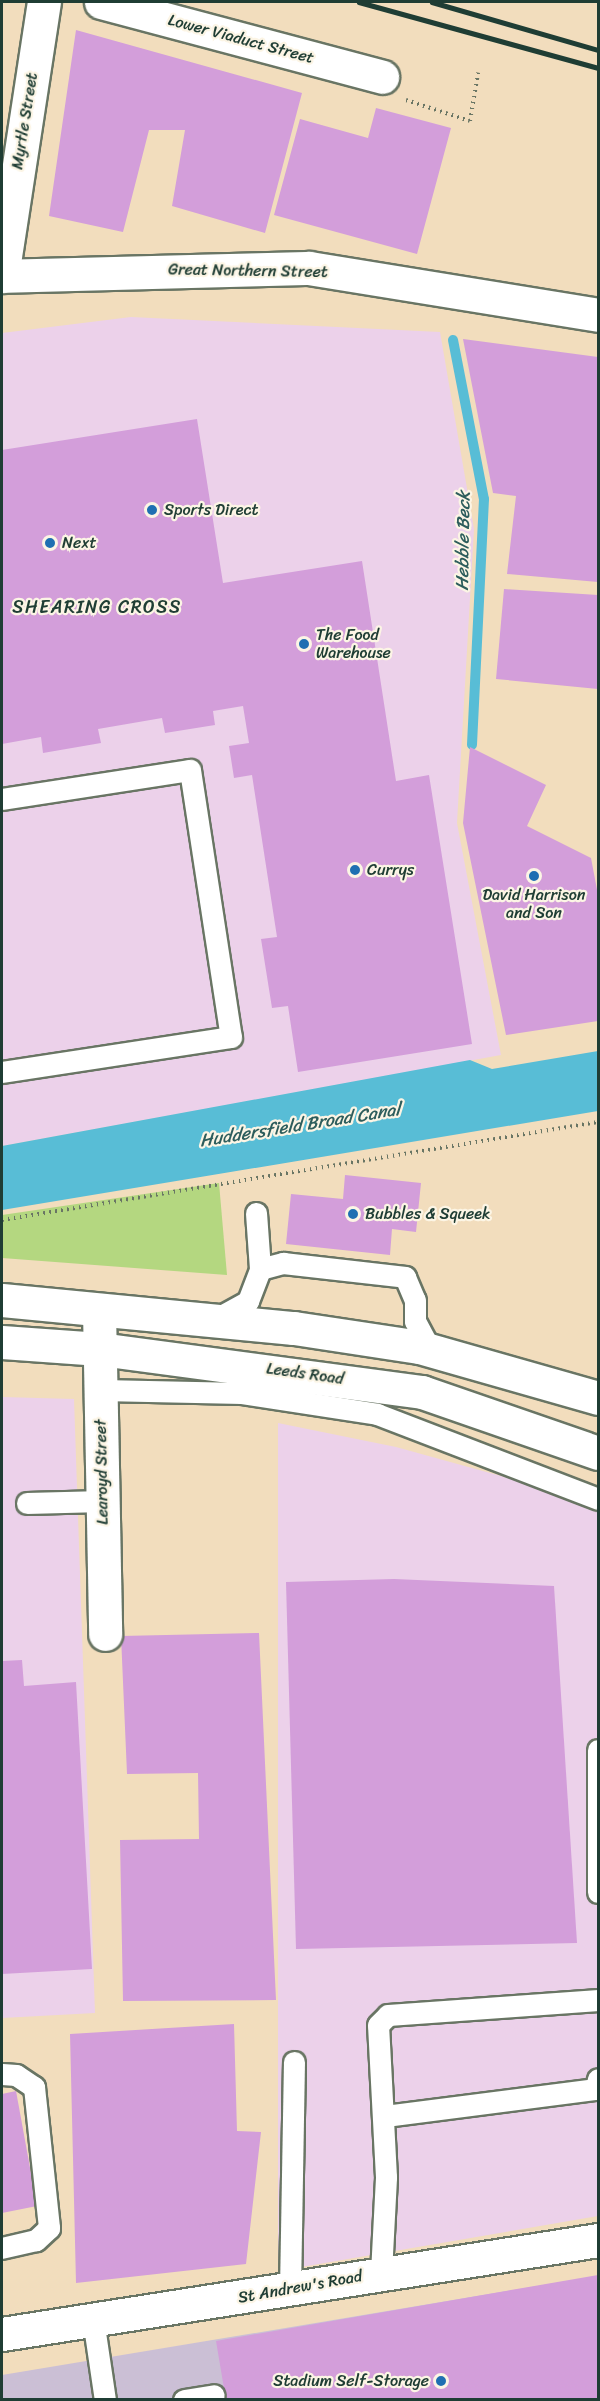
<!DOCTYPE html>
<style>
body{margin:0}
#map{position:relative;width:600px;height:2401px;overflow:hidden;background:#f2ddbd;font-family:Sriracha,sans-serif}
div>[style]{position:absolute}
.built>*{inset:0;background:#ecd1ea}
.industrial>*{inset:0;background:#cbbfd5}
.green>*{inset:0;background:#b4d780}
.water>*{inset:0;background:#58bdd6}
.stream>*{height:10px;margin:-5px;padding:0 5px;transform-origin:5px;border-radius:5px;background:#58bdd6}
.building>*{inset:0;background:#d39eda}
.path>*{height:4px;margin-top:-2px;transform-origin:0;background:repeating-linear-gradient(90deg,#697564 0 1.5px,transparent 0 6px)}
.roads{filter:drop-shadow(2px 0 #697564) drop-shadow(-2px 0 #697564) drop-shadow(0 2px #697564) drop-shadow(0 -2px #697564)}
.service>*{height:21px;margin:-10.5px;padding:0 10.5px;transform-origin:10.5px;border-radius:10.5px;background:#fff}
.minor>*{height:33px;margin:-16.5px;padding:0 16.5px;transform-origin:16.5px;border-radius:16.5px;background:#fff}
.secondary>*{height:33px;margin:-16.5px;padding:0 16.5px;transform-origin:16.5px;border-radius:16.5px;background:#fff}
.primary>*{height:33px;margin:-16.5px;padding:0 16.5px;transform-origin:16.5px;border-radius:16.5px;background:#fff}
.rail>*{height:4.5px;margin:-2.25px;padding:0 2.25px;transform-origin:2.25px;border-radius:2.25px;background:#1f3d34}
.dots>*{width:16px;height:16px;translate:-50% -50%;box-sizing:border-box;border:3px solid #fcf5e5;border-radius:50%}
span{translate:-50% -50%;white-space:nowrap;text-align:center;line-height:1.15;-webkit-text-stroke:4.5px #fcf5e5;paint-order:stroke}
.street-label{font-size:16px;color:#1f3d34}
.poi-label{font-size:16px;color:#1f3d34}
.left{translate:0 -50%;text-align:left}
.right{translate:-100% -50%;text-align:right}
.water-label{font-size:18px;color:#2d5d5c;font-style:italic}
.neighbourhood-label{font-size:18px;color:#1f3d34;letter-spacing:1.5px}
.frame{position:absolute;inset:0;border:3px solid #1f3d34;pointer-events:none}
</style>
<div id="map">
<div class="built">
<i style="clip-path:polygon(131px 317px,440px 332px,474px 529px,457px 823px,501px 1055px,2px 1146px,2px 333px)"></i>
<i style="clip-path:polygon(2px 1397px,74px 1399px,95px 2013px,2px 2018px)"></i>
<i style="clip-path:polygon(278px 1423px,396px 1447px,541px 1487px,598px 1511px,598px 2216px,278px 2271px)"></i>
</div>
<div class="industrial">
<i style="clip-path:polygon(598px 2276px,598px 2399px,2px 2400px,2px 2375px)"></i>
</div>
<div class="green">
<i style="clip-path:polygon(219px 1183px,227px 1275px,2px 1258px,2px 1215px)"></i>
</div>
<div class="water">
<i style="clip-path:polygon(598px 1051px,598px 1111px,2px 1210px,2px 1146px,470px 1060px,492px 1069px)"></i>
</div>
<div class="stream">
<i style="left:453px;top:340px;width:162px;rotate:79deg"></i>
<i style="left:484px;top:499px;width:246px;rotate:92.8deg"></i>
</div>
<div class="building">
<i style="clip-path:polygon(76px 30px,302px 93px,265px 233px,172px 206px,185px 130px,149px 130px,123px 232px,49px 216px)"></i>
<i style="clip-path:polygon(376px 108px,451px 128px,417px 254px,274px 215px,300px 119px,368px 138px)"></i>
<i style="clip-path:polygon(463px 339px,598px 357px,598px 582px,507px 574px,516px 496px,493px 493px)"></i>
<i style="clip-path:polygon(197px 419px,223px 583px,362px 561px,396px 781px,429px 775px,472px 1044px,298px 1072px,288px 1006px,272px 1008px,261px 939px,277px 937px,252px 775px,234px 778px,229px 746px,249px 743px,243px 706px,213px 711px,215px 725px,165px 733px,162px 718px,98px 729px,101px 743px,43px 753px,41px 737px,2px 744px,2px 450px)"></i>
<i style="clip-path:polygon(504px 589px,598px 595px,598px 689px,496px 679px)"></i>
<i style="clip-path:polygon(470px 747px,546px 785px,527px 826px,591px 858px,598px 895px,598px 1021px,506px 1035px,463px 823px)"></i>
<i style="clip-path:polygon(345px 1175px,421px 1183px,416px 1232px,392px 1229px,390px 1255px,286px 1244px,291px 1194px,343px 1199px)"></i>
<i style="clip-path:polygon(394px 1579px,554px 1586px,577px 1943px,296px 1949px,286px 1582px)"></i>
<i style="clip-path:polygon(259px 1633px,276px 2000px,123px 2001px,120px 1840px,199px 1839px,198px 1773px,127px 1774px,121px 1636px)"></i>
<i style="clip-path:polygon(22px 1660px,24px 1686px,76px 1682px,92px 1969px,2px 1974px,2px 1661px)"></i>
<i style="clip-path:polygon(234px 2024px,237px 2131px,261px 2132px,246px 2264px,76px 2283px,70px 2034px)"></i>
<i style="clip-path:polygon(16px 2091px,37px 2206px,2px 2213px,2px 2094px)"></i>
<i style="clip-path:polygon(598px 2275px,598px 2400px,226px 2400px,216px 2341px)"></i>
</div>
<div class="path">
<i style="left:406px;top:100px;width:67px;rotate:18.2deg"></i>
<i style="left:470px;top:121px;width:49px;rotate:-80.5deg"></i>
<i style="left:2px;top:1220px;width:604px;rotate:-9.34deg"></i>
</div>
<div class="roads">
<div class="service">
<i style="left:2px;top:799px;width:190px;rotate:-8.8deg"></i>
<i style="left:190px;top:770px;width:270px;rotate:81.3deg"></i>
<i style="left:231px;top:1037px;width:232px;rotate:171.3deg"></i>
<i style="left:256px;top:1213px;width:56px;rotate:85.9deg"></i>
<i style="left:214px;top:1320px;width:39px;rotate:-29deg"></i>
<i style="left:248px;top:1301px;width:34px;rotate:-69deg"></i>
<i style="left:260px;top:1269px;width:24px;rotate:-15deg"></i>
<i style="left:283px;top:1263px;width:123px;rotate:6.5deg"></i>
<i style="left:405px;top:1277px;width:25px;rotate:67deg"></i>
<i style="left:415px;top:1300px;width:21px;rotate:90deg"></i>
<i style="left:415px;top:1321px;width:32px;rotate:62deg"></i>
<i style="left:101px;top:1390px;width:141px;rotate:1.2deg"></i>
<i style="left:242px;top:1393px;width:137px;rotate:8.8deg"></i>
<i style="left:377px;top:1414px;width:237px;rotate:21deg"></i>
<i style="left:27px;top:1503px;width:75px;rotate:-1.5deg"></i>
<i style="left:598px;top:1750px;width:142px;rotate:90deg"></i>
<i style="left:2px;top:2074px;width:14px;rotate:4deg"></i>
<i style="left:16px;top:2075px;width:22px;rotate:34deg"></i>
<i style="left:34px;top:2087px;width:142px;rotate:83.9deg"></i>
<i style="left:49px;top:2228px;width:18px;rotate:137deg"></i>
<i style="left:36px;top:2240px;width:35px;rotate:167deg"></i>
<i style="left:385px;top:2116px;width:213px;rotate:-7.3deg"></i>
<i style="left:596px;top:2089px;width:10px;rotate:-79deg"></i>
<i style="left:381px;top:2273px;width:96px;rotate:-87deg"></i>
<i style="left:386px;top:2177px;width:152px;rotate:-93deg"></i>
<i style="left:378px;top:2025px;width:14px;rotate:-45deg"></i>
<i style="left:388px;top:2015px;width:211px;rotate:-4.1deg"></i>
<i style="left:290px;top:2290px;width:228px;rotate:-89deg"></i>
<i style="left:93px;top:2319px;width:82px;rotate:81.6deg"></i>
<i style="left:184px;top:2400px;width:30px;rotate:-9deg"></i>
</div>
<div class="minor">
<i style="left:101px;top:2px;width:291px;rotate:14.9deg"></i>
<i style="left:2px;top:276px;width:307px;rotate:-1.5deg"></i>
<i style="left:309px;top:268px;width:293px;rotate:9.2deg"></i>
<i style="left:2px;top:276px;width:277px;rotate:-81.3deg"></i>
<i style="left:99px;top:1310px;width:324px;rotate:88.9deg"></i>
</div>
<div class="secondary">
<i style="left:2px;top:2334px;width:603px;rotate:-8.96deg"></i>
</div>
<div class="primary">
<i style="left:2px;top:1300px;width:293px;rotate:5.5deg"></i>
<i style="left:294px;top:1328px;width:126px;rotate:8.6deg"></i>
<i style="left:419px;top:1347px;width:186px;rotate:15.9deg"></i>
<i style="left:2px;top:1342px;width:98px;rotate:4.1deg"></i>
<i style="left:100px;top:1349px;width:325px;rotate:7.6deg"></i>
<i style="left:422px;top:1392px;width:186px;rotate:19.1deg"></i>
</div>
</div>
<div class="rail">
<i style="left:359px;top:2px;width:248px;rotate:15.4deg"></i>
<i style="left:432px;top:2px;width:173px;rotate:16.1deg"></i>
</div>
<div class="dots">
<i style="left:152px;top:510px;background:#1f6fb2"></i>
<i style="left:50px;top:543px;background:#1f6fb2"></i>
<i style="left:304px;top:644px;background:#1f6fb2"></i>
<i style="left:355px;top:870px;background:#1f6fb2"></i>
<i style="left:534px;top:876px;background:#1f6fb2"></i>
<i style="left:353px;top:1214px;background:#1f6fb2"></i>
<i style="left:441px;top:2381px;background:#1f6fb2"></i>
</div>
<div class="street-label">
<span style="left:241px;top:39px;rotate:15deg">Lower Viaduct Street</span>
<span style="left:25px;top:121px;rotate:-81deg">Myrtle Street</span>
<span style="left:248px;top:271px;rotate:1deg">Great Northern Street</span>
<span style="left:305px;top:1374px;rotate:8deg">Leeds Road</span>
<span style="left:102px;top:1472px;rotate:-91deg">Learoyd Street</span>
<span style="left:300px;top:2287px;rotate:-10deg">St Andrew's Road</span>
</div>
<div class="poi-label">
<span class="left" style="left:164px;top:510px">Sports Direct</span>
<span class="left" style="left:62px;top:543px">Next</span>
<span class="left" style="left:316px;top:644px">The Food<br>Warehouse</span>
<span class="left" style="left:367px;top:870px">Currys</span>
<span style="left:534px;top:904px">David Harrison<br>and Son</span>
<span class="left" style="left:365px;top:1214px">Bubbles &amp; Squeek</span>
<span class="right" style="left:429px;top:2381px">Stadium Self-Storage</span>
</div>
<div class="water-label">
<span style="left:463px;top:541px;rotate:-89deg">Hebble Beck</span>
<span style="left:300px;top:1125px;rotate:-9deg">Huddersfield Broad Canal</span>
</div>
<div class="neighbourhood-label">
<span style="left:97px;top:607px">SHEARING CROSS</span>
</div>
<div class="frame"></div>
</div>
